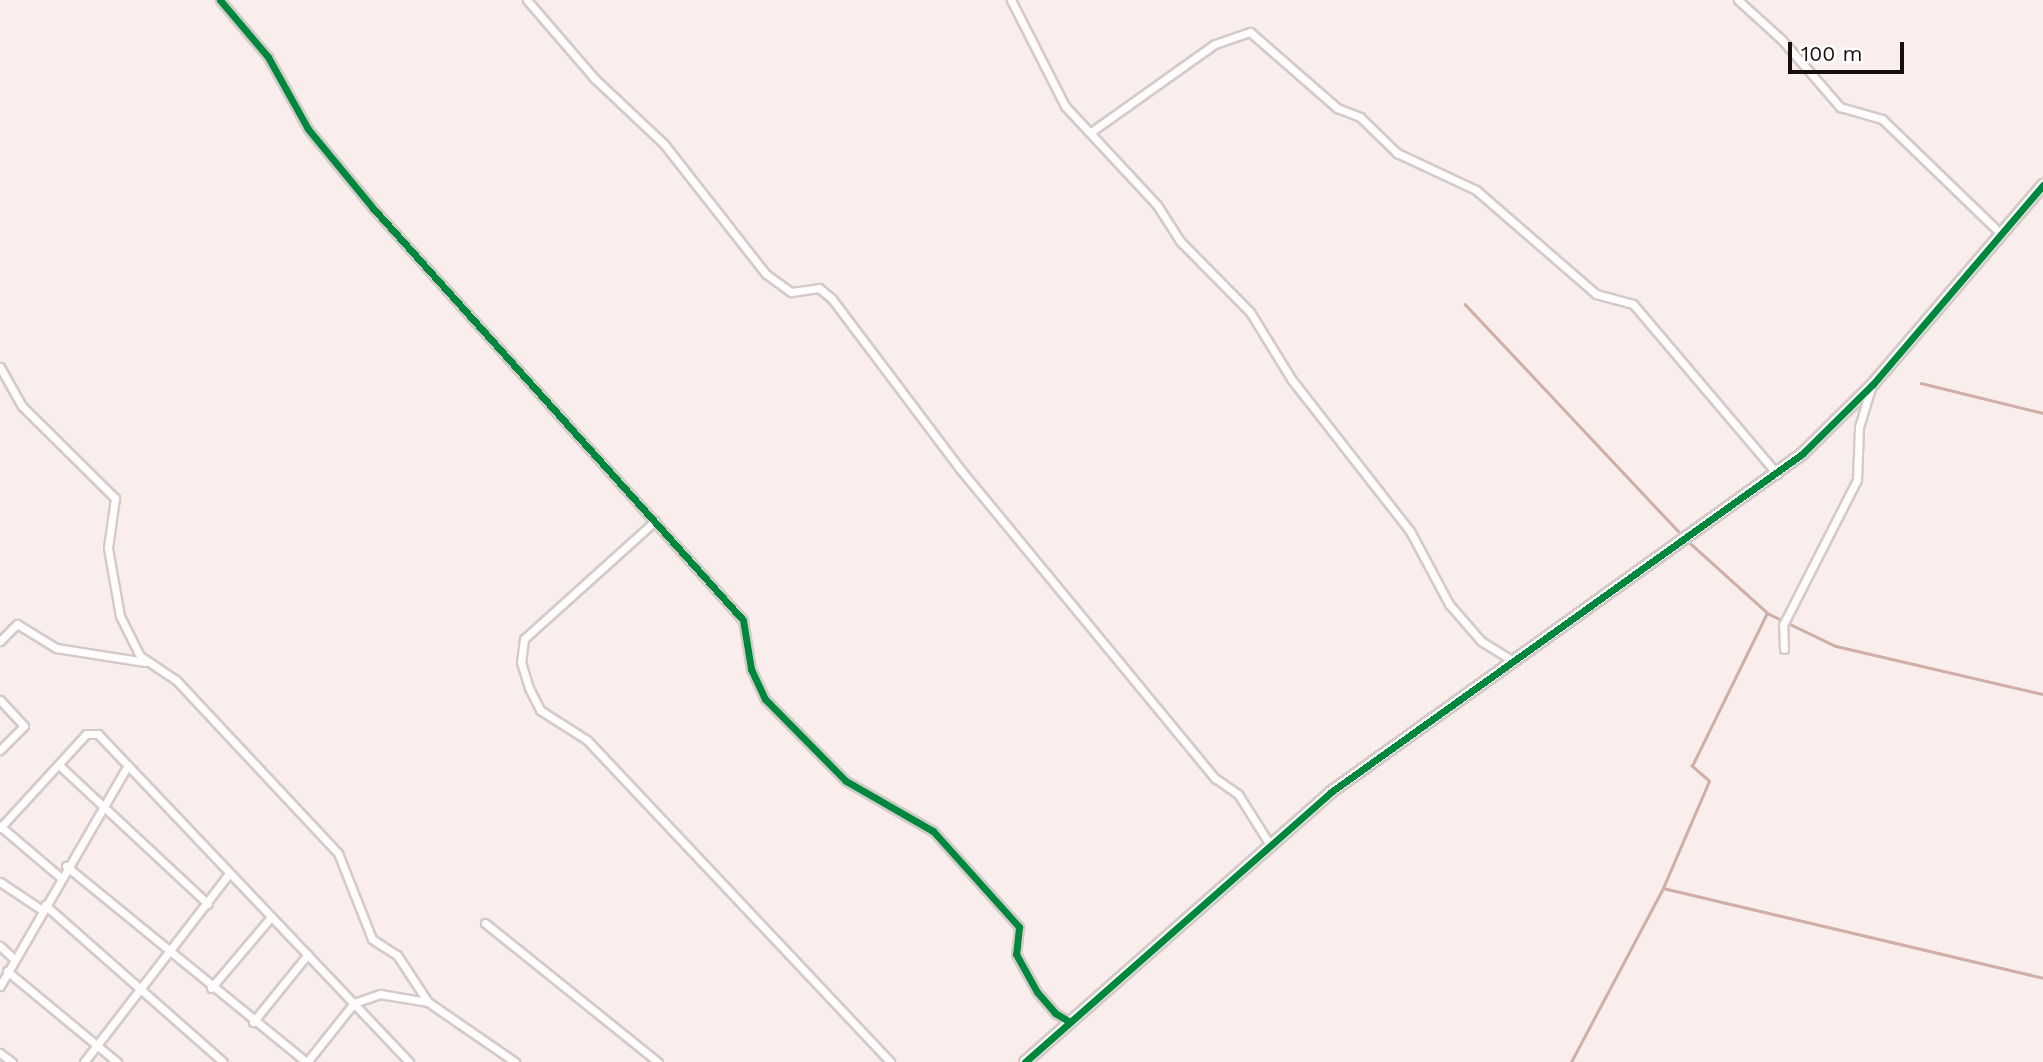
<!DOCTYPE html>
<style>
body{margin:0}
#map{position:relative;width:2043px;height:1062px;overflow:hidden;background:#f9eeec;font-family:"Work Sans",sans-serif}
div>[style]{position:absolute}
.stream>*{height:2.5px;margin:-1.25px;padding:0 1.25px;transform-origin:1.25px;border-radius:1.25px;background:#ceaea5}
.roads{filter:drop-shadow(2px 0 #d4cbc9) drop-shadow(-2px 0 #d4cbc9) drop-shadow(0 2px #d4cbc9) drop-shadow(0 -2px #d4cbc9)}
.street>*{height:7px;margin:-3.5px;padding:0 3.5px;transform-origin:3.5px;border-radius:3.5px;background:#fefcfc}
.secondary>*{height:10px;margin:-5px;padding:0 5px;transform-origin:5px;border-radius:5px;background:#fefcfc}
.cycleway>*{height:7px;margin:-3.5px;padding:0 3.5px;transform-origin:3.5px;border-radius:3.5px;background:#00873e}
span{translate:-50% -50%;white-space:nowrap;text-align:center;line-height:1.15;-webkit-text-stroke:7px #fff;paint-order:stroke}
.scale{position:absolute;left:1788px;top:42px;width:116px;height:32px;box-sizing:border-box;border:4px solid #180f0d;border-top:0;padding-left:9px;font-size:21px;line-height:24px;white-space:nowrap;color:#180f0d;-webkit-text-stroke:5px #fff;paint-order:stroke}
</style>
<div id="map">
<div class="stream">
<i style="left:1465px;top:304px;width:318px;rotate:46.8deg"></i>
<i style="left:1921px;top:383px;width:126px;rotate:13.8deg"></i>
<i style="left:1767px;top:613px;width:76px;rotate:25.6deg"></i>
<i style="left:1836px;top:646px;width:212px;rotate:13.1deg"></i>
<i style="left:1663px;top:888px;width:391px;rotate:13.3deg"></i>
<i style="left:1571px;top:1062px;width:197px;rotate:-62.1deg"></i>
<i style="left:1663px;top:888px;width:116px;rotate:-66.7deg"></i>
<i style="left:1709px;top:781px;width:23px;rotate:-139deg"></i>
<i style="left:1692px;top:766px;width:170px;rotate:-63.9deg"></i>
<i style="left:1767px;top:613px;width:108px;rotate:-138deg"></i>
</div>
<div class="roads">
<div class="street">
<i style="left:220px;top:0;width:75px;rotate:49.9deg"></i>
<i style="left:268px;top:57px;width:82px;rotate:60.9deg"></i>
<i style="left:308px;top:129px;width:101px;rotate:50.6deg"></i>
<i style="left:372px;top:207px;width:555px;rotate:48.07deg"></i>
<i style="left:743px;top:620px;width:50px;rotate:80.7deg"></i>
<i style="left:751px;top:669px;width:33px;rotate:65deg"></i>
<i style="left:765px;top:699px;width:115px;rotate:45.4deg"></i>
<i style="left:846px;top:781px;width:100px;rotate:29.9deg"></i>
<i style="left:933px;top:831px;width:129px;rotate:48.1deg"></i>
<i style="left:1019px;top:927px;width:27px;rotate:96deg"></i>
<i style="left:1016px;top:954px;width:43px;rotate:61.1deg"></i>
<i style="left:1037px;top:992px;width:28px;rotate:49deg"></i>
<i style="left:1055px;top:1013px;width:17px;rotate:31deg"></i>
<i style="left:527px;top:0;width:103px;rotate:49.3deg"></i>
<i style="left:594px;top:78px;width:96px;rotate:43.3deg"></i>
<i style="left:664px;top:144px;width:165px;rotate:51.9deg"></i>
<i style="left:766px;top:274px;width:31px;rotate:36deg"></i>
<i style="left:791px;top:292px;width:28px;rotate:-8deg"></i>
<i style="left:819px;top:288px;width:17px;rotate:40deg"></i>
<i style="left:832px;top:299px;width:213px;rotate:53deg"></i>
<i style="left:960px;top:469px;width:401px;rotate:50.5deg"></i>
<i style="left:1215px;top:778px;width:28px;rotate:35deg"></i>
<i style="left:1238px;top:794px;width:58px;rotate:57.7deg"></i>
<i style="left:1011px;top:0;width:119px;rotate:63deg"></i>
<i style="left:1065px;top:106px;width:135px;rotate:47.1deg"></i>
<i style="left:1157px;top:205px;width:43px;rotate:57.4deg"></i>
<i style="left:1180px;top:241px;width:100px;rotate:45.4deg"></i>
<i style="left:1250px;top:312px;width:80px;rotate:58.3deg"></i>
<i style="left:1292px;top:380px;width:192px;rotate:52deg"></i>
<i style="left:1410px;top:531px;width:83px;rotate:61.9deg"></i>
<i style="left:1449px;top:604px;width:49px;rotate:49.1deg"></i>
<i style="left:1481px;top:641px;width:36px;rotate:32deg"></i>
<i style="left:1738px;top:0;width:59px;rotate:42.3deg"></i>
<i style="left:1782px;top:40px;width:89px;rotate:49.1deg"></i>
<i style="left:1840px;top:107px;width:44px;rotate:15.9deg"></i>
<i style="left:1882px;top:119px;width:165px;rotate:44deg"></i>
<i style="left:1091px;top:132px;width:152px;rotate:-35.4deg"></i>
<i style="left:1215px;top:44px;width:37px;rotate:-19deg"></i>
<i style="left:1250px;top:32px;width:116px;rotate:41.1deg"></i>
<i style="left:1337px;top:108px;width:25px;rotate:21deg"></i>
<i style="left:1360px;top:117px;width:52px;rotate:44.2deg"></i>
<i style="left:1397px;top:153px;width:87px;rotate:25.1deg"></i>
<i style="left:1476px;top:190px;width:159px;rotate:40.9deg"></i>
<i style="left:1596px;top:294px;width:38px;rotate:15deg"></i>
<i style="left:1633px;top:304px;width:223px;rotate:49.7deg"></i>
<i style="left:0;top:367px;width:45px;rotate:60.6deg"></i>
<i style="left:22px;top:406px;width:131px;rotate:44.7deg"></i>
<i style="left:115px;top:498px;width:50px;rotate:98deg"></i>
<i style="left:108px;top:548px;width:69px;rotate:80deg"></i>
<i style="left:120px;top:616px;width:45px;rotate:63.4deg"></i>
<i style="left:140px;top:656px;width:43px;rotate:33.7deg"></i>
<i style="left:176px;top:680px;width:237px;rotate:46.9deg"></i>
<i style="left:338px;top:853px;width:92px;rotate:68.4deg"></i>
<i style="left:372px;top:939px;width:30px;rotate:33deg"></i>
<i style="left:397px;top:955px;width:56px;rotate:56.6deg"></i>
<i style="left:428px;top:1002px;width:106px;rotate:34.6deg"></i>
<i style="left:655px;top:521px;width:176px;rotate:138deg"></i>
<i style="left:524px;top:639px;width:23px;rotate:97deg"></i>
<i style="left:521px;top:662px;width:27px;rotate:73deg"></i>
<i style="left:529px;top:688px;width:25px;rotate:63deg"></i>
<i style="left:540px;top:710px;width:56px;rotate:32.6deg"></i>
<i style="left:587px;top:740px;width:442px;rotate:46.7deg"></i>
<i style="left:0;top:641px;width:24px;rotate:-45deg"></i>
<i style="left:17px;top:624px;width:46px;rotate:31.6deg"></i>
<i style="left:56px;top:648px;width:90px;rotate:8.9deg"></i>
<i style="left:1784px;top:649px;width:24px;rotate:-92deg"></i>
<i style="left:1783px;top:625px;width:163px;rotate:-63deg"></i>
<i style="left:1857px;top:480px;width:53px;rotate:-87.8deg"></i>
<i style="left:1859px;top:427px;width:41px;rotate:-72.9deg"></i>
<i style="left:0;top:700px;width:35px;rotate:47deg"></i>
<i style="left:24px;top:726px;width:34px;rotate:135deg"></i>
<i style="left:60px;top:766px;width:202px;rotate:43deg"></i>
<i style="left:0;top:826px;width:79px;rotate:40.4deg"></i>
<i style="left:0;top:828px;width:127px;rotate:-47.5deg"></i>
<i style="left:86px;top:734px;width:12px"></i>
<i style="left:98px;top:734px;width:452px;rotate:46.5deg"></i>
<i style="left:66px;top:866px;width:310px;rotate:39.2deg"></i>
<i style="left:0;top:882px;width:50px;rotate:33.7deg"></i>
<i style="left:45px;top:905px;width:237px;rotate:41.4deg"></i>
<i style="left:485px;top:923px;width:222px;rotate:38.8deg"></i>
<i style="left:0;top:946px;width:18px;rotate:43deg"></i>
<i style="left:7px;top:971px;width:143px;rotate:39.6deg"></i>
<i style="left:0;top:986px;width:251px;rotate:-59.9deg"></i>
<i style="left:211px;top:988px;width:93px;rotate:-49.8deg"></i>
<i style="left:253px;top:1022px;width:87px;rotate:-51deg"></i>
<i style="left:0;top:1053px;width:15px;rotate:37deg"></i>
<i style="left:84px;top:1062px;width:237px;rotate:-52.4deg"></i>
<i style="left:307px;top:1062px;width:75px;rotate:-51.5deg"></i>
<i style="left:354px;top:1003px;width:28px;rotate:-19deg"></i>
<i style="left:380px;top:994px;width:49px;rotate:9.5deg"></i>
</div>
<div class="secondary">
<i style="left:1025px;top:1062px;width:408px;rotate:-41.4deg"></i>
<i style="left:1331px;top:792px;width:580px;rotate:-35.66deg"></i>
<i style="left:1802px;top:454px;width:100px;rotate:-44.6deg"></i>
<i style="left:1873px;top:384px;width:262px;rotate:-49.5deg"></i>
</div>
</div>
<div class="cycleway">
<i style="left:220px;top:0;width:75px;rotate:49.9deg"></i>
<i style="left:268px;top:57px;width:82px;rotate:60.9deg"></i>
<i style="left:308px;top:129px;width:101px;rotate:50.6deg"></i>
<i style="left:372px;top:207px;width:555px;rotate:48.07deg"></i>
<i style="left:743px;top:620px;width:50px;rotate:80.7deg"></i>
<i style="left:751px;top:669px;width:33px;rotate:65deg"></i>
<i style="left:765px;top:699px;width:115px;rotate:45.4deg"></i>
<i style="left:846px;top:781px;width:100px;rotate:29.9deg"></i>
<i style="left:933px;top:831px;width:129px;rotate:48.1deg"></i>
<i style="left:1019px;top:927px;width:27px;rotate:96deg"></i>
<i style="left:1016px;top:954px;width:43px;rotate:61.1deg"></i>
<i style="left:1037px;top:992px;width:28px;rotate:49deg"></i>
<i style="left:1055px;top:1013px;width:17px;rotate:31deg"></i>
<i style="left:1025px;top:1062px;width:408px;rotate:-41.4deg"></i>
<i style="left:1331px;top:792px;width:580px;rotate:-35.66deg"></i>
<i style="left:1802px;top:454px;width:100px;rotate:-44.6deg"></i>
<i style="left:1873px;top:384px;width:262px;rotate:-49.5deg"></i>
</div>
<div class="scale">100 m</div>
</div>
